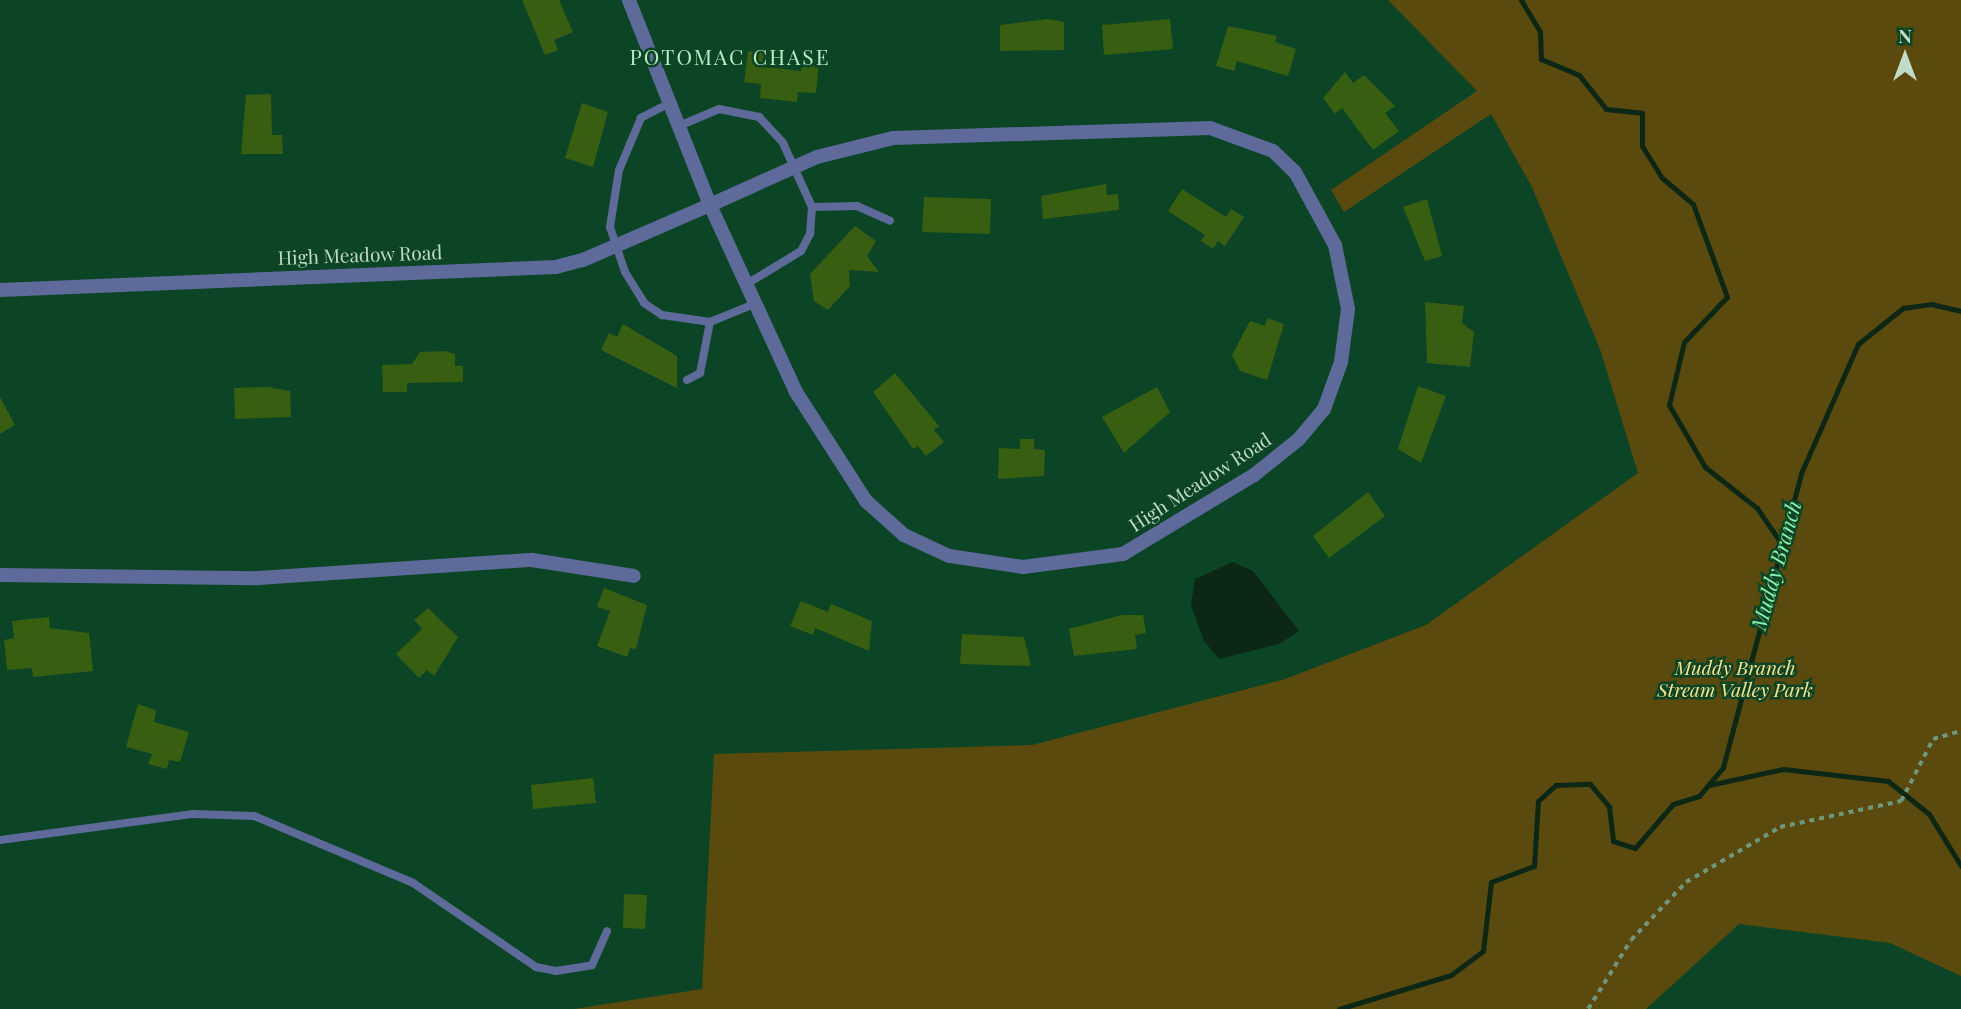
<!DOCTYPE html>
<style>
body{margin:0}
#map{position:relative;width:1961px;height:1009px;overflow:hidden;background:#0c4525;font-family:"Playfair Display",serif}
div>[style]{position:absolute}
.green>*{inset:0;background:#5a4a0d}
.water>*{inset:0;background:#0d2716}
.stream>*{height:5px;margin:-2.5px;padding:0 2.5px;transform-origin:2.5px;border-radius:2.5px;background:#0d2716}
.building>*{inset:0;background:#375e11}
.path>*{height:3.5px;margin-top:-1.75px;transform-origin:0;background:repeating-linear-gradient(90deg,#6f977e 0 5px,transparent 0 10px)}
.lane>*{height:8px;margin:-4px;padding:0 4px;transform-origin:4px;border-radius:4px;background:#5e6a9a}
.street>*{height:14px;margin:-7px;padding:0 7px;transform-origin:7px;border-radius:7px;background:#5e6a9a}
span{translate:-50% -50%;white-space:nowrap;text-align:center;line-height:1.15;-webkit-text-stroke:5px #0c4525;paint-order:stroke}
.street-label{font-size:19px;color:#c0dbc7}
.park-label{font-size:19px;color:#fde287;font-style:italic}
.neighbourhood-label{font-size:21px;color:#b4edc4;letter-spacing:2px}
.water-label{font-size:21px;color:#86f2aa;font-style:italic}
.north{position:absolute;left:1870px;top:21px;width:70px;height:70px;-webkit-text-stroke:5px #0c4525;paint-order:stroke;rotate:0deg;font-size:19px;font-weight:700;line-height:28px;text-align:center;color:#c0dbc7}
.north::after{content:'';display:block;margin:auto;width:24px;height:32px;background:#c0dbc7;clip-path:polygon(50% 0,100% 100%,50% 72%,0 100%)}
</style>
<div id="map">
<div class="green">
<i style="clip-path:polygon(1388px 0,1961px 0,1961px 976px,1890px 943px,1739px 924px,1646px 1009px,574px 1009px,702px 989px,714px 754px,1032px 745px,1285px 679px,1426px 625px,1638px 473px,1600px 349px,1532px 187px,1491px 114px,1344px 212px,1331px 190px,1477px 91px)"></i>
</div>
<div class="water">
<i style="clip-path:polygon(1233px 562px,1253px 571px,1299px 631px,1279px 644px,1219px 659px,1204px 641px,1191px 605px,1195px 579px)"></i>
</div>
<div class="stream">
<i style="left:1521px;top:0;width:37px;rotate:59deg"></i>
<i style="left:1540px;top:32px;width:27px;rotate:88deg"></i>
<i style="left:1541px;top:59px;width:41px;rotate:22.8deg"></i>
<i style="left:1579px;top:75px;width:43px;rotate:51.5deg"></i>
<i style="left:1606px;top:109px;width:36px;rotate:6deg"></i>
<i style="left:1642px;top:113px;width:33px;rotate:90deg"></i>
<i style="left:1642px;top:146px;width:36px;rotate:58deg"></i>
<i style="left:1661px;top:177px;width:42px;rotate:40.2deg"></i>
<i style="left:1693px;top:204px;width:99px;rotate:69.9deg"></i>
<i style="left:1727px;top:297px;width:62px;rotate:133.7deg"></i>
<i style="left:1684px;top:342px;width:65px;rotate:103.4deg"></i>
<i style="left:1669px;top:405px;width:72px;rotate:59.9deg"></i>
<i style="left:1705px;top:467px;width:66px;rotate:38.3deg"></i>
<i style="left:1757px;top:508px;width:42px;rotate:55.6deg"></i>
<i style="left:1709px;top:785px;width:76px;rotate:-12.2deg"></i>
<i style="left:1783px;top:769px;width:106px;rotate:6.5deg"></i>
<i style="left:1888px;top:781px;width:53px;rotate:38.8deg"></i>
<i style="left:1929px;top:814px;width:61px;rotate:58.4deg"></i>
<i style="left:1339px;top:1009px;width:117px;rotate:-16.9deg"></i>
<i style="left:1451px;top:975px;width:40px;rotate:-37deg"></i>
<i style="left:1483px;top:951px;width:69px;rotate:-83.4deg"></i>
<i style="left:1491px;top:882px;width:46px;rotate:-20.4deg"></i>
<i style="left:1534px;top:866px;width:65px;rotate:-86.5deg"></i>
<i style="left:1538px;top:801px;width:24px;rotate:-42deg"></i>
<i style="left:1556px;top:785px;width:34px;rotate:-2deg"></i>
<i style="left:1590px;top:784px;width:30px;rotate:50deg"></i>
<i style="left:1609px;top:807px;width:34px;rotate:83deg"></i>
<i style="left:1613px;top:841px;width:23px;rotate:18deg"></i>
<i style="left:1635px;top:848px;width:58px;rotate:-49.2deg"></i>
<i style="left:1673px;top:804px;width:27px;rotate:-17deg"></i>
<i style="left:1699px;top:796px;width:38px;rotate:-50deg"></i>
<i style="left:1723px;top:767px;width:306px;rotate:-75.1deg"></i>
<i style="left:1802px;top:471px;width:139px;rotate:-66.2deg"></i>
<i style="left:1858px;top:344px;width:58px;rotate:-38.7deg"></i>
<i style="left:1903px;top:308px;width:28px;rotate:-8deg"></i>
<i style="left:1931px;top:304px;width:31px;rotate:13deg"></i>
</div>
<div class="building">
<i style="clip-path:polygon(522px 0,559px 0,573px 32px,554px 40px,558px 50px,545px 55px)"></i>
<i style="clip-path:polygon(1048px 19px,1064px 22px,1064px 50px,1000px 51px,1000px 25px)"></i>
<i style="clip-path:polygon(1170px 19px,1173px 49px,1104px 55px,1102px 25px)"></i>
<i style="clip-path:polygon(1228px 26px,1277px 36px,1275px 42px,1296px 49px,1288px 76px,1237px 61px,1234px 71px,1216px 66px)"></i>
<i style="clip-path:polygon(748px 51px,767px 53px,766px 67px,801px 71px,802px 58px,819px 60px,816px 93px,798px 92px,797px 102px,760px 98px,761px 84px,744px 82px)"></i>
<i style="clip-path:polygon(1345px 72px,1353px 83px,1364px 75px,1395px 106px,1385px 113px,1399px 131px,1373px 150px,1342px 108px,1335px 114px,1323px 98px)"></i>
<i style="clip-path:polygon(271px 94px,272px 135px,282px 135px,283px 154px,241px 154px,246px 95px)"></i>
<i style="clip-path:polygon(582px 103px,608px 112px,593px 167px,565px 158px)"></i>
<i style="clip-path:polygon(1106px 184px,1107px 195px,1118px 194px,1119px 210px,1043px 219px,1041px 196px)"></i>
<i style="clip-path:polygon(1182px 189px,1226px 217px,1231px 209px,1244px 217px,1225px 246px,1218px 241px,1213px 249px,1201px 241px,1205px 235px,1168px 211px)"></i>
<i style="clip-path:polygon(924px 197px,991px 199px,990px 234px,922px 232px)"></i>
<i style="clip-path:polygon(1427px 199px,1442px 256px,1425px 261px,1403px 207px)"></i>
<i style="clip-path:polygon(855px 226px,876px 241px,867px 256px,879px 272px,849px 270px,850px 286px,828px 310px,814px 301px,810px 274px)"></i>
<i style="clip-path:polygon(1425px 302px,1464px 306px,1462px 323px,1474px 332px,1470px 367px,1427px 363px)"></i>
<i style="clip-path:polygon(1267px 318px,1284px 324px,1267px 380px,1240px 371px,1232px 355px,1250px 321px,1265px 326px)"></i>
<i style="clip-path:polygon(623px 324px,677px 356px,677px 388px,601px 350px,609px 333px,617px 337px)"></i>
<i style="clip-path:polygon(445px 351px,455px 354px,455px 366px,463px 366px,463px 382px,407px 383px,407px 392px,383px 392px,382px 365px,412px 364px,420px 352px)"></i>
<i style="clip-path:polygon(895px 373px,939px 426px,934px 430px,944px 442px,926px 456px,918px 446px,913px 449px,873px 392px)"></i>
<i style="clip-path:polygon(1418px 386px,1446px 396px,1421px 463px,1398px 449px)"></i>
<i style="clip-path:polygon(268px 387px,290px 391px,291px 417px,235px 419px,234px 388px)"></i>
<i style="clip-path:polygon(1157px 387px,1170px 412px,1124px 453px,1102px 417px)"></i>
<i style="clip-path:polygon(0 397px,15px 425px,0 434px)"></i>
<i style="clip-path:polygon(1020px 439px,1034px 439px,1034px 449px,1045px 450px,1044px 476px,998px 479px,999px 448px,1020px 449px)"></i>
<i style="clip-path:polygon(1368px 492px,1385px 516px,1329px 558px,1313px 536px)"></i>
<i style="clip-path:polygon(604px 588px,647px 605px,636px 649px,630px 648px,627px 657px,597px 646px,610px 611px,597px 607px)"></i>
<i style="clip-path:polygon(801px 601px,828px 612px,831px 604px,872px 621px,869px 651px,815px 628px,813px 635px,790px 626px)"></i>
<i style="clip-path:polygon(428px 608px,458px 637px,434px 676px,427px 670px,419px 678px,396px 654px,422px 629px,414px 620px)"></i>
<i style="clip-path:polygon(1122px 615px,1143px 615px,1146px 633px,1135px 635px,1137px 649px,1074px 656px,1069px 629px)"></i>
<i style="clip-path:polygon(49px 617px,50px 628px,89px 633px,93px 671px,33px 677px,32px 668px,7px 670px,4px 640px,14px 638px,12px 621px)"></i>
<i style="clip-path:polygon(962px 634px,1024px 637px,1031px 666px,960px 664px)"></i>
<i style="clip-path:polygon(138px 704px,156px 710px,154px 722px,189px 732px,180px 762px,169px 760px,167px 769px,148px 764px,152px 754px,126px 747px)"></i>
<i style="clip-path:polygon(593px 778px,596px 803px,533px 809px,531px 785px)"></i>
<i style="clip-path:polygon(624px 894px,647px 895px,645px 929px,623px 928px)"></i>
</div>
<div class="path">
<i style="left:1588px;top:1009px;width:81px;rotate:-58.1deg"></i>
<i style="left:1631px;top:940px;width:80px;rotate:-46.5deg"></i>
<i style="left:1686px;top:882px;width:109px;rotate:-30.3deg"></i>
<i style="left:1780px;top:827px;width:124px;rotate:-12.1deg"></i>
<i style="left:1901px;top:801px;width:70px;rotate:-62.7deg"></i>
<i style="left:1933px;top:739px;width:29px;rotate:-16deg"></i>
</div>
<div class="lane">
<i style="left:670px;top:103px;width:33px;rotate:153deg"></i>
<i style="left:641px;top:118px;width:56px;rotate:112.9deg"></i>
<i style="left:619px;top:170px;width:58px;rotate:99deg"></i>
<i style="left:610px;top:227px;width:47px;rotate:71.6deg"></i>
<i style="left:625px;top:272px;width:36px;rotate:58deg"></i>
<i style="left:644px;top:303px;width:22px;rotate:34deg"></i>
<i style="left:662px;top:315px;width:49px;rotate:8.3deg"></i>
<i style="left:710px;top:322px;width:48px;rotate:-22.2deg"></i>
<i style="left:679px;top:126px;width:43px;rotate:-23deg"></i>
<i style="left:719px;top:109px;width:41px;rotate:11.3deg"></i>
<i style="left:759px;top:117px;width:35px;rotate:47deg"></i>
<i style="left:783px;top:143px;width:70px;rotate:65.6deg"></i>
<i style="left:812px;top:207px;width:27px;rotate:94deg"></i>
<i style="left:810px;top:234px;width:19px;rotate:118deg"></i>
<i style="left:801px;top:251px;width:66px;rotate:148.7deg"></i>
<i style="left:812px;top:207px;width:45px;rotate:-1.3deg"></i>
<i style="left:857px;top:206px;width:36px;rotate:24deg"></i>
<i style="left:687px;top:380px;width:15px;rotate:-28deg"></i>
<i style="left:700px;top:373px;width:52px;rotate:-78.9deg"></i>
<i style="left:0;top:840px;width:195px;rotate:-7.7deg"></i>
<i style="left:193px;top:814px;width:61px;rotate:1.9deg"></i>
<i style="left:254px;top:816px;width:173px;rotate:22.8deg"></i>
<i style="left:413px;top:883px;width:149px;rotate:34.3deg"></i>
<i style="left:536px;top:967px;width:20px;rotate:11deg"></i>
<i style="left:556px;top:971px;width:36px;rotate:-9deg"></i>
<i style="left:592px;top:965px;width:37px;rotate:-66deg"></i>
</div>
<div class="street">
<i style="left:0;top:290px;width:556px;rotate:-2.37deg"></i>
<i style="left:556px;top:267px;width:28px;rotate:-15deg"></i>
<i style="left:583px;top:260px;width:138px;rotate:-23.4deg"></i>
<i style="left:710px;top:205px;width:117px;rotate:-24.2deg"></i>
<i style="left:817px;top:157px;width:78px;rotate:-14deg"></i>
<i style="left:893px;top:138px;width:317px;rotate:-1.8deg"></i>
<i style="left:1210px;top:128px;width:67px;rotate:20.1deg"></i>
<i style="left:1273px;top:151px;width:30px;rotate:44deg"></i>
<i style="left:1295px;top:172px;width:83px;rotate:61.3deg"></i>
<i style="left:1335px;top:245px;width:65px;rotate:78.5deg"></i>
<i style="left:1348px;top:309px;width:53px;rotate:97.5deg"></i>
<i style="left:1341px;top:362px;width:50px;rotate:109.9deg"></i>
<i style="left:1324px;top:409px;width:39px;rotate:130deg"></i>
<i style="left:1299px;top:439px;width:58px;rotate:141.3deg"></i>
<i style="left:1254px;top:475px;width:153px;rotate:148.9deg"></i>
<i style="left:1123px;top:554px;width:101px;rotate:172.6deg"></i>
<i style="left:1023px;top:567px;width:75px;rotate:-171.5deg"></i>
<i style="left:949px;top:556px;width:50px;rotate:-155deg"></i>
<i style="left:904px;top:535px;width:51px;rotate:-138.2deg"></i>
<i style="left:866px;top:501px;width:130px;rotate:-122.7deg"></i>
<i style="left:796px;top:392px;width:206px;rotate:-114.7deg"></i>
<i style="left:710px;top:205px;width:220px;rotate:-111.6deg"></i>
<i style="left:0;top:575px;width:258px;rotate:0.7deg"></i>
<i style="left:258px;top:578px;width:275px;rotate:-3.8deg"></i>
<i style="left:532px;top:560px;width:103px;rotate:8.9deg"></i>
</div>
<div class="street-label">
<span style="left:360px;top:255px;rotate:-2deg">High Meadow Road</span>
<span style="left:1200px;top:482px;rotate:-33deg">High Meadow Road</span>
</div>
<div class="park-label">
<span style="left:1735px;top:679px">Muddy Branch<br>Stream Valley Park</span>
</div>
<div class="neighbourhood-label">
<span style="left:730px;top:56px">POTOMAC CHASE</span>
</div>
<div class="water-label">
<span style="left:1775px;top:565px;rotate:-74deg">Muddy Branch</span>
</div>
<div class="north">N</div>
</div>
